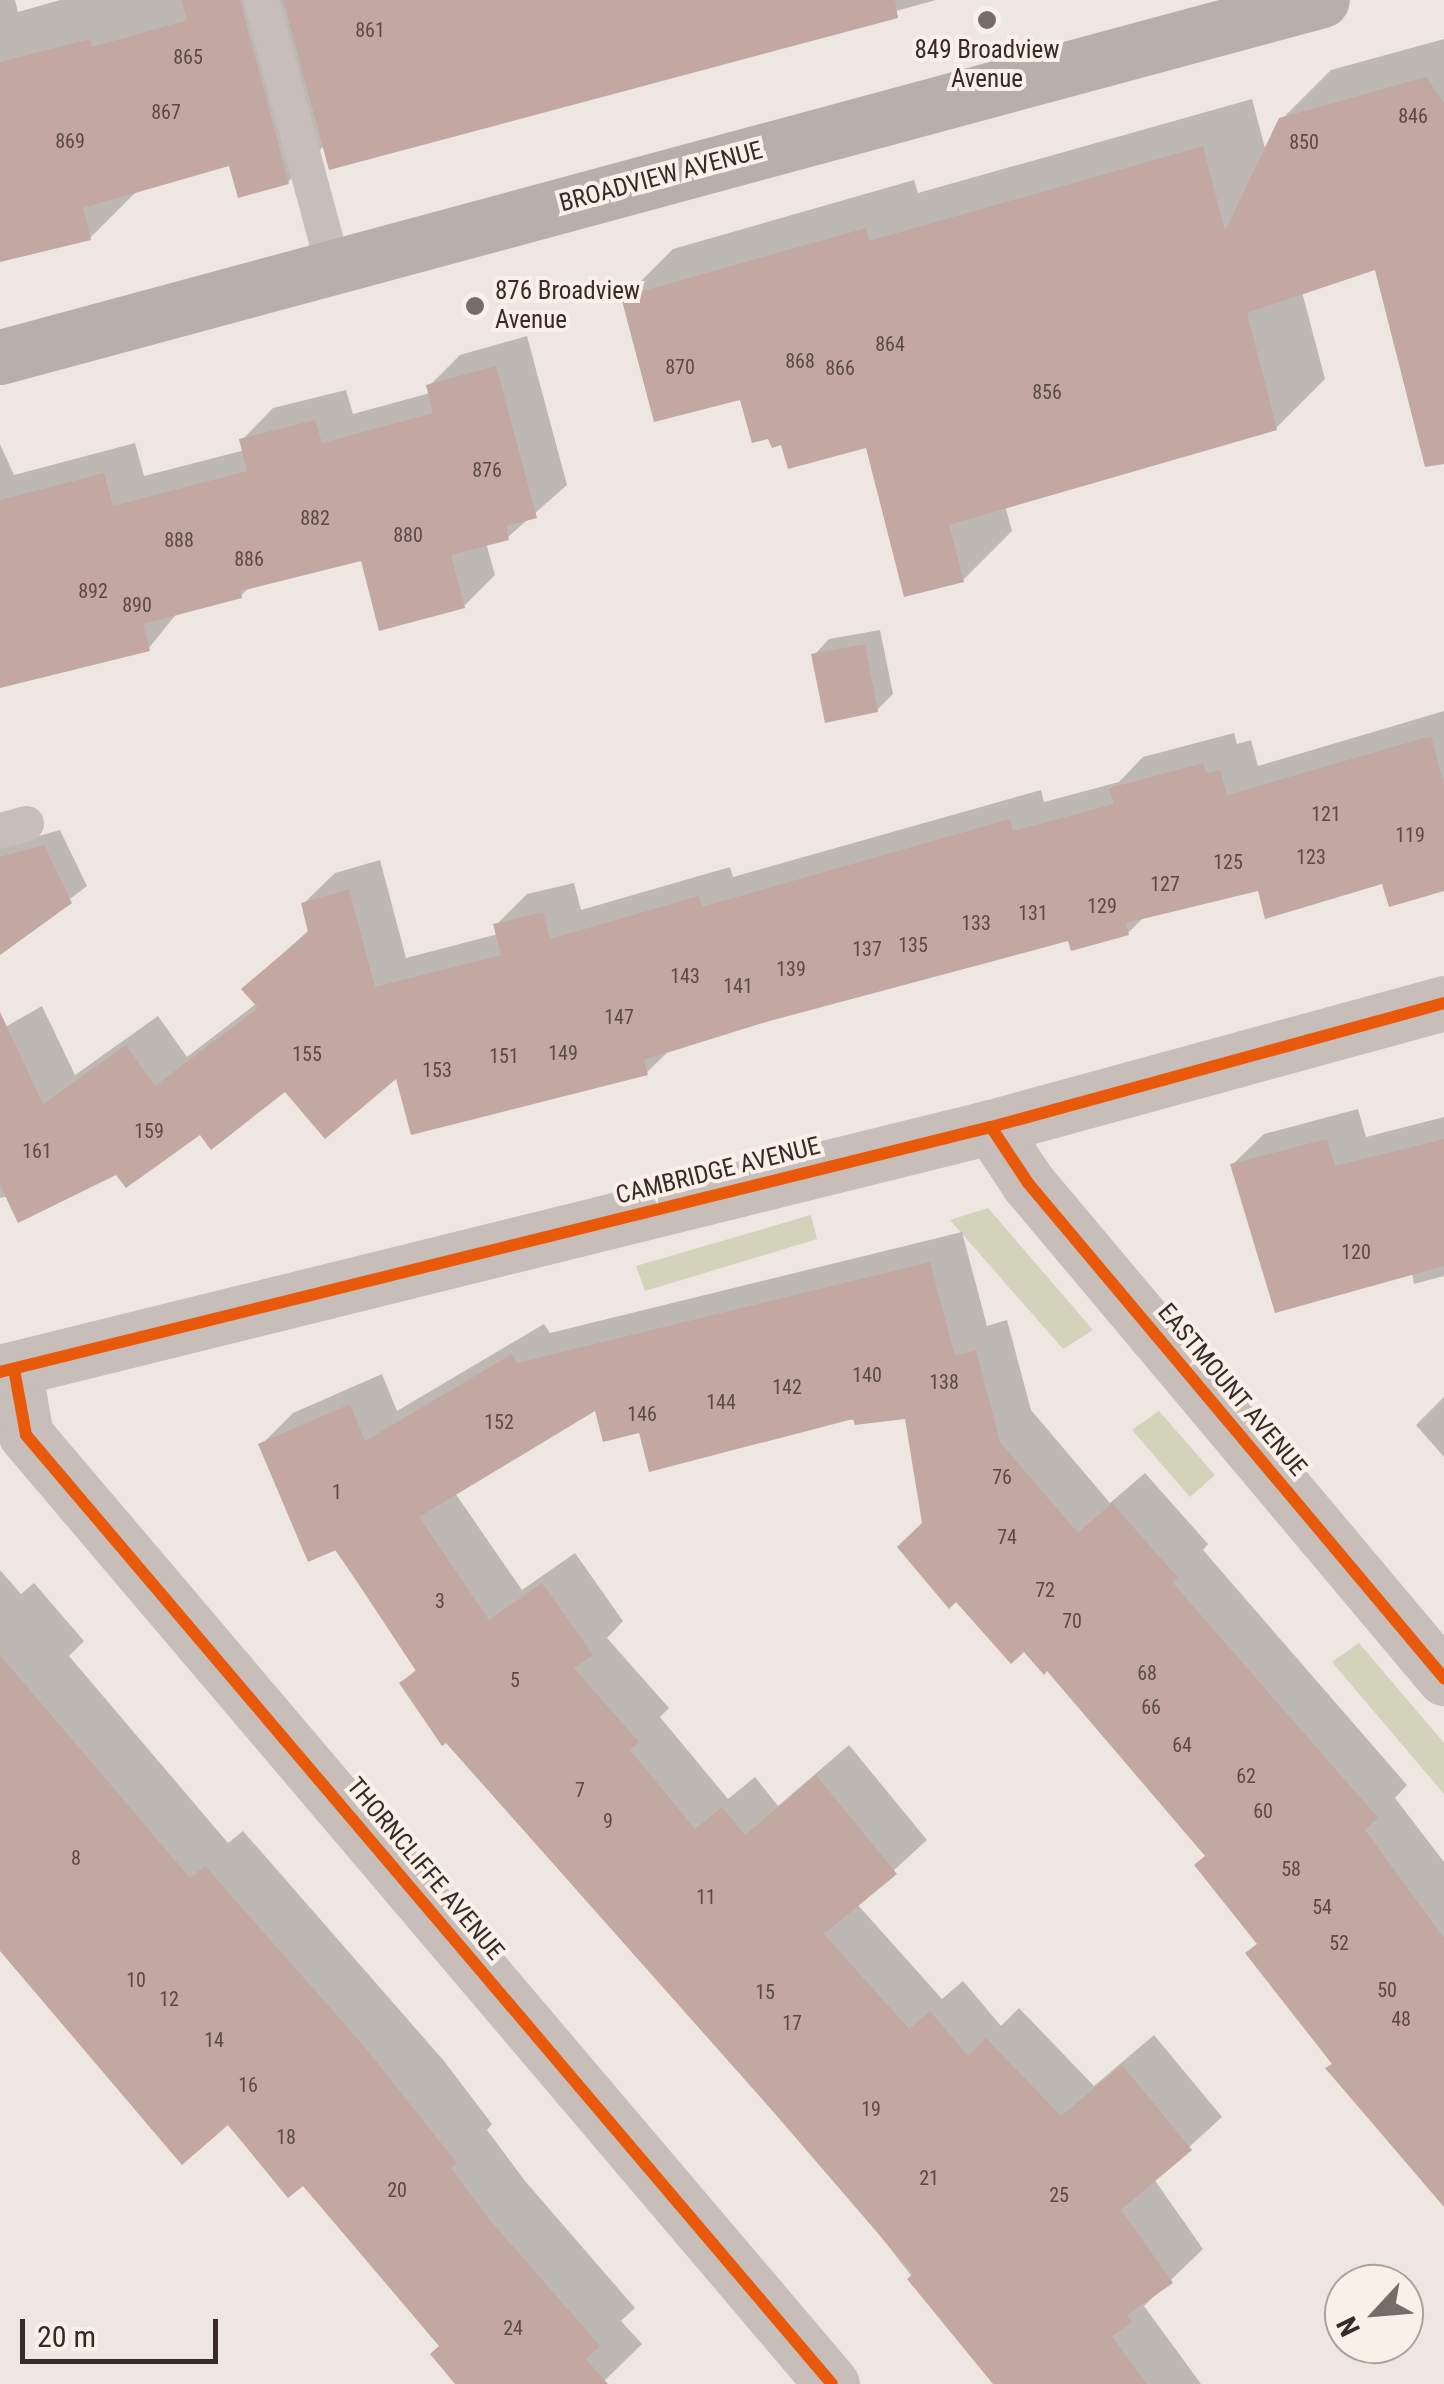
<!DOCTYPE html>
<style>
body{margin:0}
#map{position:relative;width:1444px;height:2384px;overflow:hidden;background:#eee6e1;font-family:"Roboto Condensed",sans-serif}
div>[style]{position:absolute}
.green>*{inset:0;background:#d2d3ba}
.shadow>*{inset:0;background:#0003}
.building>*{inset:0;background:#c3a7a1}
.service>*{height:35px;margin:-17.5px;padding:0 17.5px;transform-origin:17.5px;border-radius:17.5px;background:#c7beba}
.minor>*{height:55px;margin:-27.5px;padding:0 27.5px;transform-origin:27.5px;border-radius:27.5px;background:#c7beba}
.secondary>*{height:55px;margin:-27.5px;padding:0 27.5px;transform-origin:27.5px;border-radius:27.5px;background:#b8aeaa}
.cycleway>*{height:12px;margin:-6px;padding:0 6px;transform-origin:6px;border-radius:6px;background:#e8590c}
.dots>*{width:28px;height:28px;translate:-50% -50%;box-sizing:border-box;border:5px solid #fbf0e8;border-radius:50%}
span{translate:-50% -50%;white-space:nowrap;text-align:center;line-height:1.15;-webkit-text-stroke:8px #fbf0e8;paint-order:stroke}
.number-label{font-size:20px;color:#5b4946}
.number-label span{-webkit-text-stroke-width:0}
.poi-label{font-size:25px;color:#382a27}
.left{translate:0 -50%;text-align:left}
.street-label{font-size:25px;color:#382a27}
.north{position:absolute;left:1324px;top:2264px;width:100px;height:100px;box-sizing:border-box;background:#fbf0e8;border:2px solid #ada19b;border-radius:50%;rotate:244deg;font-size:28px;font-weight:700;line-height:40px;text-align:center;color:#382a27}
.north::after{content:'';display:block;margin:auto;width:35px;height:45px;background:#786c68;clip-path:polygon(50% 0,100% 100%,50% 72%,0 100%)}
.scale{position:absolute;left:20px;top:2319px;width:198px;height:45px;box-sizing:border-box;border:5px solid #382a27;border-top:0;padding-left:12px;font-size:30px;line-height:35px;white-space:nowrap;color:#382a27;-webkit-text-stroke:8px #fbf0e8;paint-order:stroke}
</style>
<div id="map">
<div class="green">
<i style="clip-path:polygon(988px 1208px,1093px 1330px,1063px 1349px,950px 1220px)"></i>
<i style="clip-path:polygon(811px 1215px,817px 1239px,645px 1291px,636px 1266px)"></i>
<i style="clip-path:polygon(1159px 1411px,1215px 1475px,1190px 1497px,1132px 1430px)"></i>
<i style="clip-path:polygon(1359px 1643px,1444px 1743px,1444px 1794px,1332px 1662px)"></i>
</div>
<div class="shadow">
<i style="clip-path:polygon(0 0,15px 0,18px 12px,60px 0,936px 0,331px 166px,325px 145px,288px 182px,231px 163px,138px 190px,90px 238px,0 260px)"></i>
<i style="clip-path:polygon(1444px 39px,1444px 376px,1377px 267px,1302px 292px,1325px 379px,1276px 428px,1005px 506px,1012px 531px,963px 580px,868px 445px,783px 442px,742px 397px,624px 298px,673px 249px,914px 180px,918px 193px,1252px 99px,1266px 152px,1281px 120px,1331px 70px)"></i>
<i style="clip-path:polygon(527px 336px,567px 485px,508px 537px,486px 543px,495px 575px,464px 606px,362px 558px,251px 585px,241px 596px,178px 612px,148px 649px,0 686px,0 444px,14px 475px,135px 443px,144px 476px,245px 450px,242px 440px,273px 408px,346px 390px,353px 414px,430px 393px,429px 386px,460px 355px)"></i>
<i style="clip-path:polygon(880px 630px,893px 694px,877px 710px,814px 655px,829px 639px)"></i>
<i style="clip-path:polygon(1444px 711px,1444px 888px,1383px 881px,1260px 888px,1145px 916px,1128px 933px,1070px 938px,765px 1020px,670px 1050px,647px 1072px,397px 1074px,286px 1089px,117px 1171px,0 1198px,0 1030px,42px 1006px,75px 1075px,158px 1016px,187px 1057px,257px 1003px,245px 989px,310px 929px,303px 904px,335px 873px,380px 860px,406px 958px,498px 934px,496px 925px,527px 894px,574px 883px,581px 910px,730px 867px,733px 877px,1041px 790px,1044px 802px,1119px 782px,1143px 757px,1234px 733px,1237px 744px,1251px 740px,1258px 766px)"></i>
<i style="clip-path:polygon(60px 830px,87px 886px,0 952px,0 847px)"></i>
<i style="clip-path:polygon(1358px 1109px,1366px 1137px,1444px 1117px,1444px 1276px,1414px 1284px,1412px 1272px,1232px 1165px,1264px 1134px)"></i>
<i style="clip-path:polygon(962px 1232px,987px 1326px,1007px 1320px,1031px 1410px,1110px 1503px,1145px 1473px,1208px 1544px,1203px 1550px,1407px 1785px,1395px 1798px,1444px 1862px,1444px 2190px,1334px 2062px,1208px 1855px,924px 1523px,907px 1417px,640px 1430px,596px 1408px,455px 1493px,522px 1590px,575px 1553px,623px 1621px,607px 1638px,669px 1708px,660px 1717px,728px 1799px,755px 1777px,778px 1806px,849px 1745px,927px 1840px,857px 1904px,942px 1999px,963px 1981px,1001px 2026px,1019px 2008px,1094px 2086px,1154px 2035px,1222px 2117px,1154px 2179px,1203px 2249px,1144px 2306px,1201px 2384px,995px 2384px,844px 2189px,402px 1683px,418px 1668px,261px 1445px,293px 1413px,382px 1374px,397px 1411px,544px 1324px,550px 1333px)"></i>
<i style="clip-path:polygon(1444px 1397px,1444px 1457px,1416px 1425px)"></i>
<i style="clip-path:polygon(0 1570px,21px 1594px,34px 1583px,84px 1641px,69px 1656px,228px 1843px,243px 1831px,444px 2061px,492px 2124px,487px 2130px,525px 2181px,635px 2308px,621px 2321px,642px 2344px,601px 2384px,459px 2384px,442px 2345px,303px 2183px,0 1950px)"></i>
</div>
<div class="building">
<i style="clip-path:polygon(181px 0,240px 0,289px 184px,238px 198px,229px 166px,83px 208px,91px 240px,0 262px,0 62px,90px 39px,92px 47px,187px 20px)"></i>
<i style="clip-path:polygon(283px 0,895px 0,898px 18px,329px 170px)"></i>
<i style="clip-path:polygon(1426px 77px,1444px 103px,1444px 464px,1425px 467px,1375px 270px,1247px 313px,1277px 430px,949px 525px,964px 582px,904px 597px,866px 448px,788px 469px,781px 445px,772px 448px,768px 439px,752px 443px,740px 400px,654px 422px,621px 297px,866px 228px,869px 241px,1203px 146px,1225px 231px,1279px 118px)"></i>
<i style="clip-path:polygon(496px 366px,537px 518px,506px 526px,509px 540px,451px 555px,465px 608px,379px 631px,361px 561px,241px 591px,242px 598px,143px 624px,150px 651px,0 688px,0 500px,104px 473px,113px 506px,247px 471px,239px 439px,315px 420px,322px 443px,433px 413px,426px 385px)"></i>
<i style="clip-path:polygon(865px 644px,878px 712px,825px 723px,811px 654px)"></i>
<i style="clip-path:polygon(1431px 736px,1444px 785px,1444px 891px,1389px 907px,1382px 884px,1265px 919px,1258px 891px,1126px 923px,1129px 935px,1071px 951px,1068px 941px,766px 1022px,644px 1060px,648px 1075px,411px 1135px,396px 1079px,325px 1139px,285px 1092px,211px 1150px,200px 1135px,126px 1188px,116px 1175px,18px 1223px,0 1185px,0 1012px,43px 1104px,126px 1045px,155px 1086px,258px 1008px,241px 989px,308px 932px,301px 903px,349px 889px,375px 987px,501px 955px,493px 924px,543px 912px,550px 939px,699px 896px,702px 907px,1010px 819px,1013px 831px,1114px 804px,1109px 788px,1203px 763px,1206px 773px,1220px 770px,1227px 795px)"></i>
<i style="clip-path:polygon(44px 845px,72px 903px,0 955px,0 857px)"></i>
<i style="clip-path:polygon(1327px 1139px,1335px 1166px,1444px 1139px,1444px 1266px,1275px 1313px,1230px 1164px)"></i>
<i style="clip-path:polygon(930px 1262px,955px 1356px,976px 1350px,1000px 1442px,1078px 1533px,1112px 1503px,1178px 1578px,1173px 1583px,1378px 1818px,1365px 1830px,1444px 1938px,1444px 2207px,1325px 2068px,1332px 2064px,1245px 1953px,1257px 1944px,1194px 1865px,1205px 1856px,1047px 1671px,1044px 1675px,1024px 1652px,1011px 1664px,956px 1602px,949px 1609px,897px 1547px,922px 1523px,905px 1419px,855px 1425px,853px 1419px,649px 1472px,639px 1433px,603px 1442px,595px 1411px,419px 1517px,489px 1620px,542px 1583px,593px 1655px,574px 1668px,639px 1742px,630px 1750px,695px 1829px,722px 1807px,745px 1835px,816px 1775px,897px 1874px,824px 1934px,909px 2029px,930px 2011px,968px 2056px,986px 2038px,1061px 2116px,1122px 2065px,1192px 2150px,1121px 2210px,1173px 2283px,1127px 2315px,1132px 2322px,1112px 2336px,1147px 2384px,993px 2384px,907px 2279px,913px 2274px,770px 2108px,446px 1743px,442px 1746px,399px 1683px,416px 1671px,336px 1550px,308px 1562px,258px 1444px,350px 1404px,365px 1441px,512px 1354px,517px 1363px)"></i>
<i style="clip-path:polygon(0 1655px,190px 1878px,205px 1866px,363px 2045px,457px 2163px,451px 2168px,488px 2218px,600px 2346px,586px 2359px,608px 2384px,455px 2384px,430px 2354px,439px 2346px,303px 2186px,288px 2198px,228px 2125px,182px 2165px,0 1951px)"></i>
</div>
<div class="service">
<i style="left:261px;top:0;width:276px;rotate:74.9deg"></i>
<i style="left:0;top:830px;width:27px;rotate:-15deg"></i>
</div>
<div class="minor">
<i style="left:991px;top:1127px;width:67px;rotate:56.5deg"></i>
<i style="left:1028px;top:1183px;width:647px;rotate:49.96deg"></i>
<i style="left:14px;top:1369px;width:67px;rotate:79.7deg"></i>
<i style="left:26px;top:1435px;width:1245px;rotate:49.66deg"></i>
<i style="left:0;top:1372px;width:1021px;rotate:-13.89deg"></i>
<i style="left:991px;top:1127px;width:470px;rotate:-15.3deg"></i>
</div>
<div class="secondary">
<i style="left:0;top:357px;width:1369px;rotate:-15.11deg"></i>
</div>
<div class="cycleway">
<i style="left:991px;top:1127px;width:67px;rotate:56.5deg"></i>
<i style="left:1028px;top:1183px;width:647px;rotate:49.96deg"></i>
<i style="left:14px;top:1369px;width:67px;rotate:79.7deg"></i>
<i style="left:26px;top:1435px;width:1245px;rotate:49.66deg"></i>
<i style="left:0;top:1372px;width:1021px;rotate:-13.89deg"></i>
<i style="left:991px;top:1127px;width:470px;rotate:-15.3deg"></i>
</div>
<div class="dots">
<i style="left:987px;top:20px;background:#786c68"></i>
<i style="left:475px;top:306px;background:#786c68"></i>
</div>
<div class="number-label">
<span style="left:370px;top:30px">861</span>
<span style="left:188px;top:57px">865</span>
<span style="left:166px;top:112px">867</span>
<span style="left:1413px;top:116px">846</span>
<span style="left:70px;top:141px">869</span>
<span style="left:1304px;top:142px">850</span>
<span style="left:890px;top:344px">864</span>
<span style="left:800px;top:361px">868</span>
<span style="left:680px;top:367px">870</span>
<span style="left:840px;top:368px">866</span>
<span style="left:1047px;top:392px">856</span>
<span style="left:487px;top:470px">876</span>
<span style="left:315px;top:518px">882</span>
<span style="left:408px;top:535px">880</span>
<span style="left:179px;top:540px">888</span>
<span style="left:249px;top:559px">886</span>
<span style="left:93px;top:591px">892</span>
<span style="left:137px;top:605px">890</span>
<span style="left:1326px;top:814px">121</span>
<span style="left:1410px;top:835px">119</span>
<span style="left:1311px;top:857px">123</span>
<span style="left:1228px;top:862px">125</span>
<span style="left:1165px;top:884px">127</span>
<span style="left:1102px;top:906px">129</span>
<span style="left:1033px;top:913px">131</span>
<span style="left:976px;top:923px">133</span>
<span style="left:913px;top:945px">135</span>
<span style="left:867px;top:949px">137</span>
<span style="left:791px;top:969px">139</span>
<span style="left:685px;top:976px">143</span>
<span style="left:738px;top:986px">141</span>
<span style="left:619px;top:1017px">147</span>
<span style="left:563px;top:1053px">149</span>
<span style="left:307px;top:1054px">155</span>
<span style="left:504px;top:1056px">151</span>
<span style="left:437px;top:1070px">153</span>
<span style="left:149px;top:1131px">159</span>
<span style="left:37px;top:1151px">161</span>
<span style="left:1356px;top:1252px">120</span>
<span style="left:867px;top:1375px">140</span>
<span style="left:944px;top:1382px">138</span>
<span style="left:787px;top:1387px">142</span>
<span style="left:721px;top:1402px">144</span>
<span style="left:642px;top:1414px">146</span>
<span style="left:499px;top:1422px">152</span>
<span style="left:1002px;top:1477px">76</span>
<span style="left:337px;top:1492px">1</span>
<span style="left:1007px;top:1537px">74</span>
<span style="left:1045px;top:1590px">72</span>
<span style="left:440px;top:1601px">3</span>
<span style="left:1072px;top:1621px">70</span>
<span style="left:1147px;top:1673px">68</span>
<span style="left:515px;top:1680px">5</span>
<span style="left:1151px;top:1707px">66</span>
<span style="left:1182px;top:1745px">64</span>
<span style="left:1246px;top:1776px">62</span>
<span style="left:580px;top:1790px">7</span>
<span style="left:1263px;top:1811px">60</span>
<span style="left:608px;top:1821px">9</span>
<span style="left:76px;top:1858px">8</span>
<span style="left:1291px;top:1869px">58</span>
<span style="left:706px;top:1897px">11</span>
<span style="left:1322px;top:1907px">54</span>
<span style="left:1339px;top:1943px">52</span>
<span style="left:136px;top:1980px">10</span>
<span style="left:1387px;top:1990px">50</span>
<span style="left:765px;top:1992px">15</span>
<span style="left:169px;top:1999px">12</span>
<span style="left:1401px;top:2019px">48</span>
<span style="left:792px;top:2023px">17</span>
<span style="left:214px;top:2040px">14</span>
<span style="left:248px;top:2085px">16</span>
<span style="left:871px;top:2109px">19</span>
<span style="left:286px;top:2137px">18</span>
<span style="left:929px;top:2178px">21</span>
<span style="left:397px;top:2190px">20</span>
<span style="left:1059px;top:2195px">25</span>
<span style="left:513px;top:2328px">24</span>
</div>
<div class="poi-label">
<span style="left:987px;top:65px">849 Broadview<br>Avenue</span>
<span class="left" style="left:495px;top:306px">876 Broadview<br>Avenue</span>
</div>
<div class="street-label">
<span style="left:661px;top:177px;rotate:-15deg">BROADVIEW AVENUE</span>
<span style="left:718px;top:1171px;rotate:-14deg">CAMBRIDGE AVENUE</span>
<span style="left:1232px;top:1390px;rotate:50deg">EASTMOUNT AVENUE</span>
<span style="left:425px;top:1869px;rotate:50deg">THORNCLIFFE AVENUE</span>
</div>
<div class="north">N</div>
<div class="scale">20 m</div>
</div>
